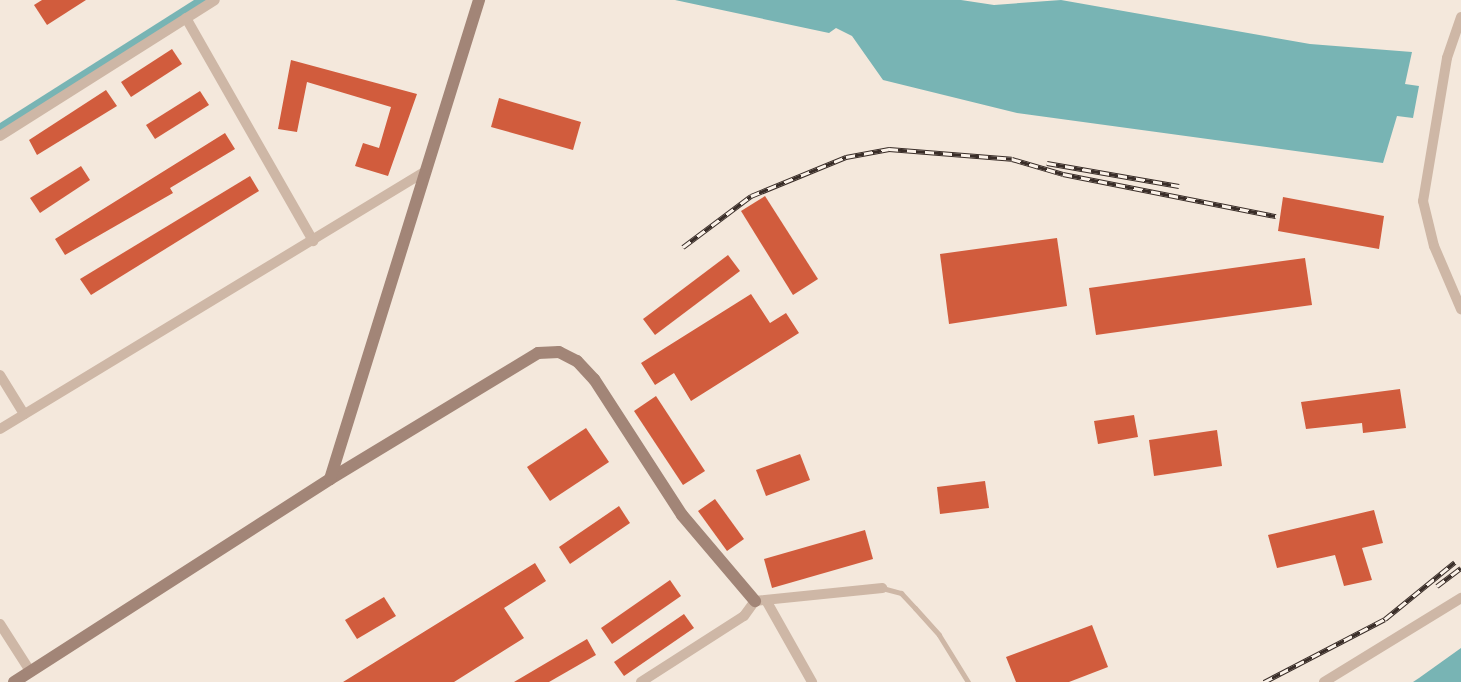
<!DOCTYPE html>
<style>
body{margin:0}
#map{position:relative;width:1461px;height:682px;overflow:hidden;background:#f4e8dc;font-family:"Roboto Condensed",sans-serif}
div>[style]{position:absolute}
.water>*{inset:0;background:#78b4b4}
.building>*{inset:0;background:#d15c3d}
.lane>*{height:5px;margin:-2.5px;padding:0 2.5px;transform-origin:2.5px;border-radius:2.5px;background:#ceb7a6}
.street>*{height:10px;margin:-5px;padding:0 5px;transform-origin:5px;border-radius:5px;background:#ceb7a6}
.secondary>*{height:12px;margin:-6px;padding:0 6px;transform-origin:6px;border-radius:6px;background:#a28577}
.rail>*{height:5px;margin-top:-2.5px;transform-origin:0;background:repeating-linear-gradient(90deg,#fbf2e9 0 9px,#392d28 0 18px);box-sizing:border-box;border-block:1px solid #392d28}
span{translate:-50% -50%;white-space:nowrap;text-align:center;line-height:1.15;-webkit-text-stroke:4px #fbf2e9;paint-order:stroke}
</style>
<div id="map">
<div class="water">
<i style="clip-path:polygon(194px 0,211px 0,0 131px,0 123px)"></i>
<i style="clip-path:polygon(675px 0,961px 0,994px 5px,1061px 0,1310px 44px,1412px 52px,1405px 84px,1419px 86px,1413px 118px,1397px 116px,1383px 163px,1017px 113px,883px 80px,852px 36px,836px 28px,829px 33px)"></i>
<i style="clip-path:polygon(1461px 648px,1461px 682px,1413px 682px,1419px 678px)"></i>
</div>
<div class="building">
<i style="clip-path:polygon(42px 0,86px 0,47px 25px,34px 5px)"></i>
<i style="clip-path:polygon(172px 49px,182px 64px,131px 97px,121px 82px)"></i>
<i style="clip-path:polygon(291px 60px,417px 94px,388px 176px,355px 166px,363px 143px,379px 148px,391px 107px,307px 82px,297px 132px,278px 129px)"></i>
<i style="clip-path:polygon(106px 90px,117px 106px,37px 155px,29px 140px)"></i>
<i style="clip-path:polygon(200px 91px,209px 105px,155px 139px,146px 125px)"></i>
<i style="clip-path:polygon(499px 98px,581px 122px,573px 150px,491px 127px)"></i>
<i style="clip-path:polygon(225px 133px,235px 149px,170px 188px,173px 193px,65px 255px,55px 239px)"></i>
<i style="clip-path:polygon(81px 166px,90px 180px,40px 213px,30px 198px)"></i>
<i style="clip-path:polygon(250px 176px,259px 191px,91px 295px,80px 279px)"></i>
<i style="clip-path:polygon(765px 196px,818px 279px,793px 295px,741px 211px)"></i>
<i style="clip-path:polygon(1283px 197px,1384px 216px,1379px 249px,1278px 231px)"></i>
<i style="clip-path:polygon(1057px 238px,1067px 306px,949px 324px,940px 254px)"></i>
<i style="clip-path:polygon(728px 255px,740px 271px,655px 335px,643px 319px)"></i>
<i style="clip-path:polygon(1305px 258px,1312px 305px,1096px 335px,1089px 288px)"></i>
<i style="clip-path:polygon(751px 294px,770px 323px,786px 313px,799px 333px,691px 401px,674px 373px,655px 385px,641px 363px)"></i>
<i style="clip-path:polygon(1400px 389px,1406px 428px,1363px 433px,1362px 423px,1306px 429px,1301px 402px)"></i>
<i style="clip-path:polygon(656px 396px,705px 471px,683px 485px,634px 411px)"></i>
<i style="clip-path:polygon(1134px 415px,1138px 437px,1098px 444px,1094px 421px)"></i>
<i style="clip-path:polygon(586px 428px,609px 462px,550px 501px,527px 467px)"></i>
<i style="clip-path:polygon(1217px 430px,1222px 466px,1154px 476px,1149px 440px)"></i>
<i style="clip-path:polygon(800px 454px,810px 480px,766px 496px,756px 470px)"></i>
<i style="clip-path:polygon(985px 481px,989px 508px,940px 514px,937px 487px)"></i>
<i style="clip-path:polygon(715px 499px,744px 539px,727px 551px,698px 511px)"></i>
<i style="clip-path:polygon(619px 506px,630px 523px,570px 564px,559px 547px)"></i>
<i style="clip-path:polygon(1374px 510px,1383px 543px,1362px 548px,1372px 580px,1344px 586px,1335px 555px,1277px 568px,1268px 535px)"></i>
<i style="clip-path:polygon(865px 530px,873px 559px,772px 588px,764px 559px)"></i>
<i style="clip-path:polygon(535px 563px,546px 581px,504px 608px,524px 638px,454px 682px,343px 682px)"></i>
<i style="clip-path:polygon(670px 580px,681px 596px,612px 644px,601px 628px)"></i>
<i style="clip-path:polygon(384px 597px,396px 616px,357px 639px,345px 620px)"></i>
<i style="clip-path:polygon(684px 614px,694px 628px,624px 676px,614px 662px)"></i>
<i style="clip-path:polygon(1092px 625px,1108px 667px,1069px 682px,1016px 682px,1006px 657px)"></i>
<i style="clip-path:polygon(587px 639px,596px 655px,549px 682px,514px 682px)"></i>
</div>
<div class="lane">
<i style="left:882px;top:588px;width:20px;rotate:15deg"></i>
<i style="left:901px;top:593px;width:21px;rotate:47deg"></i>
<i style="left:915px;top:608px;width:36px;rotate:48deg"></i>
<i style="left:939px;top:635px;width:55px;rotate:58.3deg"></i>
</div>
<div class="street">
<i style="left:1461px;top:17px;width:43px;rotate:108.9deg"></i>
<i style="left:1447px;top:58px;width:145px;rotate:99.5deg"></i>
<i style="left:1423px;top:201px;width:46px;rotate:76.3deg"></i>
<i style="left:1434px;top:246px;width:69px;rotate:66.8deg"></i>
<i style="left:186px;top:18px;width:257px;rotate:60.3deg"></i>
<i style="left:0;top:136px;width:254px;rotate:-32.3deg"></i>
<i style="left:0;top:375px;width:46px;rotate:58.4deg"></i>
<i style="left:0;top:429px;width:494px;rotate:-31.2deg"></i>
<i style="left:767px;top:602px;width:92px;rotate:60.6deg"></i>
<i style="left:0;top:624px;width:56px;rotate:57.4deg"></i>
<i style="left:641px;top:682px;width:122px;rotate:-32.7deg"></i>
<i style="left:744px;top:616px;width:19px;rotate:-54deg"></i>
<i style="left:755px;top:601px;width:128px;rotate:-5.8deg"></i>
<i style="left:1324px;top:682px;width:161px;rotate:-31.5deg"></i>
</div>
<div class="secondary">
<i style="left:330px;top:479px;width:243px;rotate:-31.2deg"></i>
<i style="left:538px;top:353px;width:21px;rotate:-3deg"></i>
<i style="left:559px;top:352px;width:20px;rotate:27deg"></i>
<i style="left:577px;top:361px;width:25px;rotate:47deg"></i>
<i style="left:594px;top:379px;width:162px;rotate:57.1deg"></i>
<i style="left:682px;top:515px;width:113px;rotate:49.7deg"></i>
<i style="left:14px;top:682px;width:376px;rotate:-32.7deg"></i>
<i style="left:330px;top:479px;width:502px;rotate:-72.72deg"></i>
</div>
<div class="rail">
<i style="left:1047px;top:163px;width:134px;rotate:9.9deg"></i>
<i style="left:683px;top:247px;width:85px;rotate:-36.9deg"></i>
<i style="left:751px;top:196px;width:103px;rotate:-22.3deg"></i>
<i style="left:846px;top:157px;width:44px;rotate:-10.5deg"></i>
<i style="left:889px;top:149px;width:123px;rotate:4.6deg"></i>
<i style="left:1012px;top:159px;width:53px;rotate:16.4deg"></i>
<i style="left:1063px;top:174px;width:217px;rotate:11.2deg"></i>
<i style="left:1437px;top:586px;width:30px;rotate:-37deg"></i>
<i style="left:1264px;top:682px;width:136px;rotate:-27.5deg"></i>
<i style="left:1385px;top:619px;width:90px;rotate:-39.2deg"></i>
</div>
</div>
